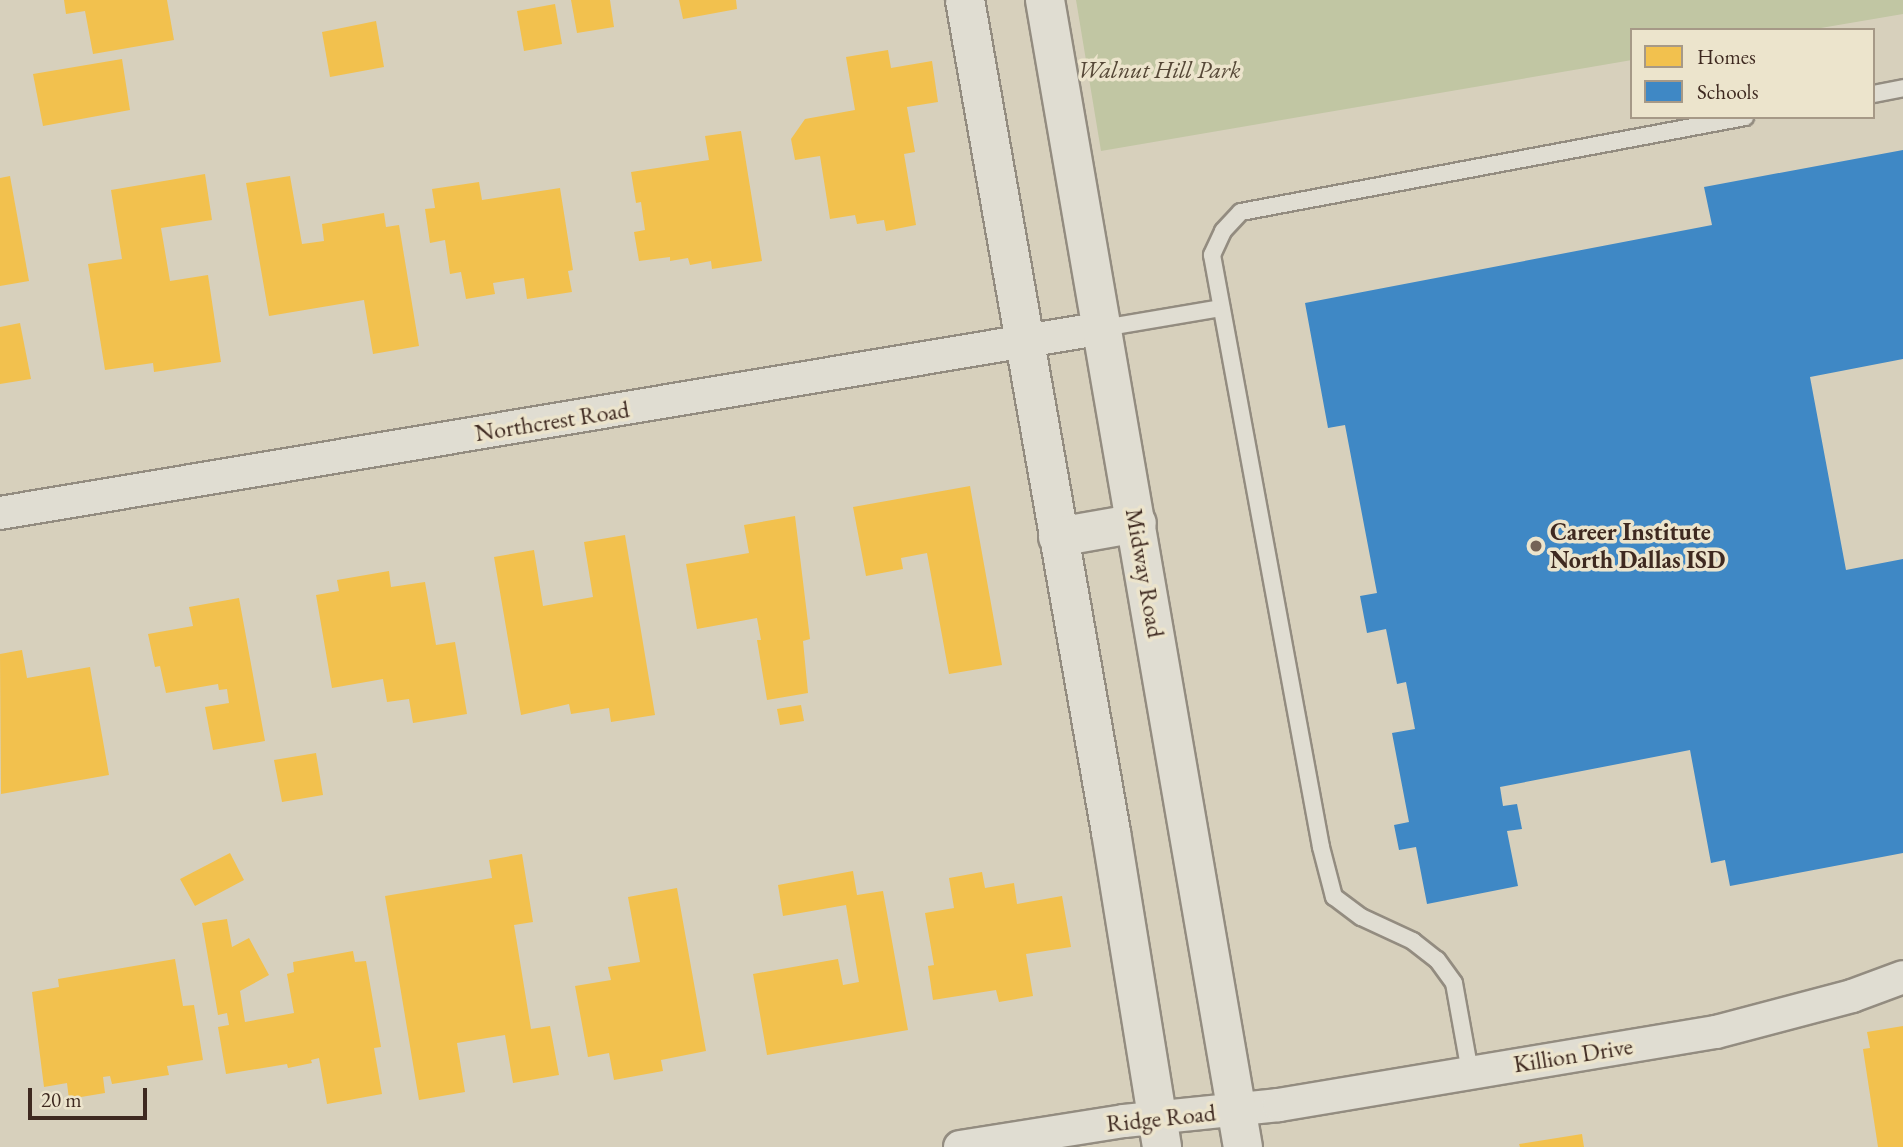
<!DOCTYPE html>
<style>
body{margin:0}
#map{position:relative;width:1903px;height:1147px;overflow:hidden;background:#d7d0bc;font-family:"EB Garamond",serif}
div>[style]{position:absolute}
.green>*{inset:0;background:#c1c6a3}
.homes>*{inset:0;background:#f2c14e}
.schools>*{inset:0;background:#3f88c5}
.roads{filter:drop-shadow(2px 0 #938c80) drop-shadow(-2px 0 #938c80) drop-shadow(0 2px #938c80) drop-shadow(0 -2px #938c80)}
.service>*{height:16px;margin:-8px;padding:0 8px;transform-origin:8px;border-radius:8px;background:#e0ddd2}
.minor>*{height:32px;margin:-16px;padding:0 16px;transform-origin:16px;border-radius:16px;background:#e0ddd2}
.secondary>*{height:38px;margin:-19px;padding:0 19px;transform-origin:19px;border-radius:19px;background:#e0ddd2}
.dots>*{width:19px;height:19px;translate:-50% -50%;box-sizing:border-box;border:4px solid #ece4cc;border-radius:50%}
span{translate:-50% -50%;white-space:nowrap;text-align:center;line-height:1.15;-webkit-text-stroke:7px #ece4cc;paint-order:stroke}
.park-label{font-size:24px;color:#554736;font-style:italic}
.street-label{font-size:24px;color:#3e2920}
.poi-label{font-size:24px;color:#3e2920;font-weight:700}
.left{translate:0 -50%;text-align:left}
.legend{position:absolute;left:1630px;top:28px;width:245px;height:91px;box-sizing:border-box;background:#ece4cc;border:2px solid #a69987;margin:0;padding:9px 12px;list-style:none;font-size:21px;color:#3e2920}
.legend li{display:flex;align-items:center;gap:14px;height:35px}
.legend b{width:35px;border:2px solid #a69987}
.scale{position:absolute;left:28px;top:1088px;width:119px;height:32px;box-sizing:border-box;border:4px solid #3e2920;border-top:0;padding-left:9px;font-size:21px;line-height:24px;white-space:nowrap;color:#3e2920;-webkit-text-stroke:5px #ece4cc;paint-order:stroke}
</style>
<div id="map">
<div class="green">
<i style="clip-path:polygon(1076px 0,1903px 0,1903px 14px,1809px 30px,1632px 30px,1632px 60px,1101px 151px)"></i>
</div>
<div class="homes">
<i style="clip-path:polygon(64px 0,167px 0,174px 40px,93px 54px,85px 11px,66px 14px)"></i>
<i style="clip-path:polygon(571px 0,610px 0,614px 27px,577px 33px)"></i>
<i style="clip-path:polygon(679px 0,736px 0,737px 9px,683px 19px)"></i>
<i style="clip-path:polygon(555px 4px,562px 44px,524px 51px,517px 11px)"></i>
<i style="clip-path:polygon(376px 21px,384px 67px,330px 77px,322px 32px)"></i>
<i style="clip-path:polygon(888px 50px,891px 68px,932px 61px,938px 102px,907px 107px,915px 152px,904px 154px,916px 225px,886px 231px,884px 220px,857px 224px,855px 215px,830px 219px,820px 156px,795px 160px,791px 139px,805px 119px,855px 110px,846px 57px)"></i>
<i style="clip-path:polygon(122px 59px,130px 110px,43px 126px,33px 74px)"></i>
<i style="clip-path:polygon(741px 131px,762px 261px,712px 269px,711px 261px,690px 265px,688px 258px,670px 261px,670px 257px,639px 261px,634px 232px,645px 230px,641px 202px,636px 203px,631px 172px,709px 160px,705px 136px)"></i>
<i style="clip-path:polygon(205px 174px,212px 220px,161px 228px,170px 281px,208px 275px,221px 362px,154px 372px,153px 363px,105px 370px,88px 264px,122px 259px,111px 190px)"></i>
<i style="clip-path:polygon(10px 176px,29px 281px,0 286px,0 178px)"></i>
<i style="clip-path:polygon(290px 176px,302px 244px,324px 241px,322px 224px,384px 213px,386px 227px,399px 225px,419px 346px,373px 354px,364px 300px,269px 316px,246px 183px)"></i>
<i style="clip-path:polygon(479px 182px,482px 200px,560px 188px,573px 270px,568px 271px,572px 292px,527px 299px,524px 278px,493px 283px,495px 294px,466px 299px,461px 272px,450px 274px,445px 240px,430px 243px,425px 209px,435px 208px,432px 189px)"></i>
<i style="clip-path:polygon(20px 323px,31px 379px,0 384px,0 327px)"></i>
<i style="clip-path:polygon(970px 486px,1002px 665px,949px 674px,927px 553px,901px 558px,903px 569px,866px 576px,853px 507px)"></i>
<i style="clip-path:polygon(795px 516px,810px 639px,803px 641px,808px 693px,767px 700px,757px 640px,761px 640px,757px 618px,697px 629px,686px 564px,749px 553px,744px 525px)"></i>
<i style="clip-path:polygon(625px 535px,655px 715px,611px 722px,609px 708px,571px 714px,569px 704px,521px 715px,494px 557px,534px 550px,543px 606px,593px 597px,584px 542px)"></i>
<i style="clip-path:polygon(389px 571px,391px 587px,425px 582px,436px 645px,455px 642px,467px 714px,413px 723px,409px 699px,387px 702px,383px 679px,332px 688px,316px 595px,339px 591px,337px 580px)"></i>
<i style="clip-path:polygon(239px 598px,265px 741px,213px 750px,205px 707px,229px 703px,227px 689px,219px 690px,218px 684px,166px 693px,160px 666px,155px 667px,148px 634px,193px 626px,189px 607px)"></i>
<i style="clip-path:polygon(22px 650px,27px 678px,90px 667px,109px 775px,1px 794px,0 654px)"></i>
<i style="clip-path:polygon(801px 705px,804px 721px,780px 725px,777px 709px)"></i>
<i style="clip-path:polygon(316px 753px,323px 795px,282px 802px,274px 760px)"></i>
<i style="clip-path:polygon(230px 853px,244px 880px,195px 906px,180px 879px)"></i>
<i style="clip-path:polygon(522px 854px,533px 922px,514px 925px,531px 1029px,550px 1026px,559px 1075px,513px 1083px,505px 1035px,457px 1043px,465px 1092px,419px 1100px,385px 896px,492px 878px,489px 860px)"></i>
<i style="clip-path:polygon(853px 871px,857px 895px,883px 891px,908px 1030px,767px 1055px,753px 974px,838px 959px,843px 985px,859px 982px,846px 905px,783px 916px,778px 885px)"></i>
<i style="clip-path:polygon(982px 872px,985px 888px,1014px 883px,1017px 904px,1062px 896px,1071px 947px,1026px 954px,1033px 996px,999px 1002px,996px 990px,933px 1000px,928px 966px,934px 965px,925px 913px,954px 908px,949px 878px)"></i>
<i style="clip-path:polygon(677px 888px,706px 1051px,661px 1060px,663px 1071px,614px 1080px,609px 1053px,588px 1057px,575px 986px,611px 980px,608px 967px,640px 962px,628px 897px)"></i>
<i style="clip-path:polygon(227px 919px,232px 947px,249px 938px,269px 975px,240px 991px,245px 1022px,294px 1013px,287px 974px,294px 972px,293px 962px,353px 951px,355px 962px,366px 961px,381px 1047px,374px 1048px,382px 1094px,327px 1104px,319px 1058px,311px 1060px,312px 1063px,288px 1068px,287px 1064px,226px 1074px,218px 1027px,229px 1025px,227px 1013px,218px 1015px,202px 923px)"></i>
<i style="clip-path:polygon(175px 959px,183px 1006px,194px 1005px,203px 1060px,167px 1066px,169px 1075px,112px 1084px,110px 1076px,103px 1077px,105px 1093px,69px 1099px,67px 1083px,44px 1087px,32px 992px,59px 987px,58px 979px)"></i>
<i style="clip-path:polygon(1903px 1026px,1903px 1147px,1878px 1147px,1863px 1049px,1870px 1048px,1867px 1032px)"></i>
<i style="clip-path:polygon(1582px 1134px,1584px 1147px,1520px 1147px,1519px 1144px)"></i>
</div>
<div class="schools">
<i style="clip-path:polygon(1903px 150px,1903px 359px,1810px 377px,1846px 570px,1903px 559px,1903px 853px,1730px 886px,1725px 860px,1711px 863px,1690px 750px,1500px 787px,1503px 806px,1517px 804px,1522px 829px,1507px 831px,1518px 886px,1427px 904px,1416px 847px,1399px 850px,1394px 825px,1409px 822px,1392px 733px,1415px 729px,1406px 682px,1397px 684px,1386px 629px,1367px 633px,1360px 596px,1377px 593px,1345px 425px,1328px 428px,1305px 303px,1712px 225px,1704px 187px)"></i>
</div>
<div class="roads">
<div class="service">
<i style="left:1873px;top:94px;width:31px;rotate:-11deg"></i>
<i style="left:1103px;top:328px;width:120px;rotate:-9.6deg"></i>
<i style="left:1470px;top:1072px;width:90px;rotate:-100.2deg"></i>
<i style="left:1454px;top:983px;width:29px;rotate:-126deg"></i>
<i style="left:1437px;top:960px;width:31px;rotate:-142deg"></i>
<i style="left:1413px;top:941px;width:57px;rotate:-155.2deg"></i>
<i style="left:1361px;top:917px;width:34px;rotate:-143deg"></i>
<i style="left:1334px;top:897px;width:52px;rotate:-104.6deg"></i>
<i style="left:1321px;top:847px;width:602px;rotate:-100.43deg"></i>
<i style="left:1212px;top:255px;width:26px;rotate:-65deg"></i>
<i style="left:1223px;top:231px;width:26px;rotate:-47deg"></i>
<i style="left:1241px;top:212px;width:513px;rotate:-10.67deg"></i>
</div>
<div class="minor">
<i style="left:0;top:513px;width:1118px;rotate:-9.52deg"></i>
<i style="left:960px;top:1147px;width:166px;rotate:-9deg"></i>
<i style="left:1124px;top:1121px;width:156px;rotate:-5.9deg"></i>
<i style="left:1279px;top:1105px;width:443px;rotate:-9.5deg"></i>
<i style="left:1716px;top:1032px;width:141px;rotate:-14.8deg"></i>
<i style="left:1852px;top:996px;width:54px;rotate:-20.4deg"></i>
</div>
<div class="secondary">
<i style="left:965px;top:0;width:845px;rotate:80.05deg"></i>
<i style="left:1111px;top:832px;width:319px;rotate:80.8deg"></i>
<i style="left:1045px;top:0;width:1164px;rotate:80.21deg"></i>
<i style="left:1058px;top:537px;width:80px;rotate:-10deg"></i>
</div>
</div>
<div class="dots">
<i style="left:1536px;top:546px;background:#746357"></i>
</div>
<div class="park-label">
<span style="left:1159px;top:70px">Walnut Hill Park</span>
</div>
<div class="street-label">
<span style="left:552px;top:421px;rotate:-9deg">Northcrest Road</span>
<span style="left:1145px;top:573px;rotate:80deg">Midway Road</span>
<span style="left:1573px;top:1055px;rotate:-9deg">Killion Drive</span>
<span style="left:1161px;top:1118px;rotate:-6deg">Ridge Road</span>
</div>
<div class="poi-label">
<span class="left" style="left:1550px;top:546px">Career Institute<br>North Dallas ISD</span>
</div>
<ul class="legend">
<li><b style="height:19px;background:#f2c14e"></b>Homes</li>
<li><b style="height:19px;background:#3f88c5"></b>Schools</li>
</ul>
<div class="scale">20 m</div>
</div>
